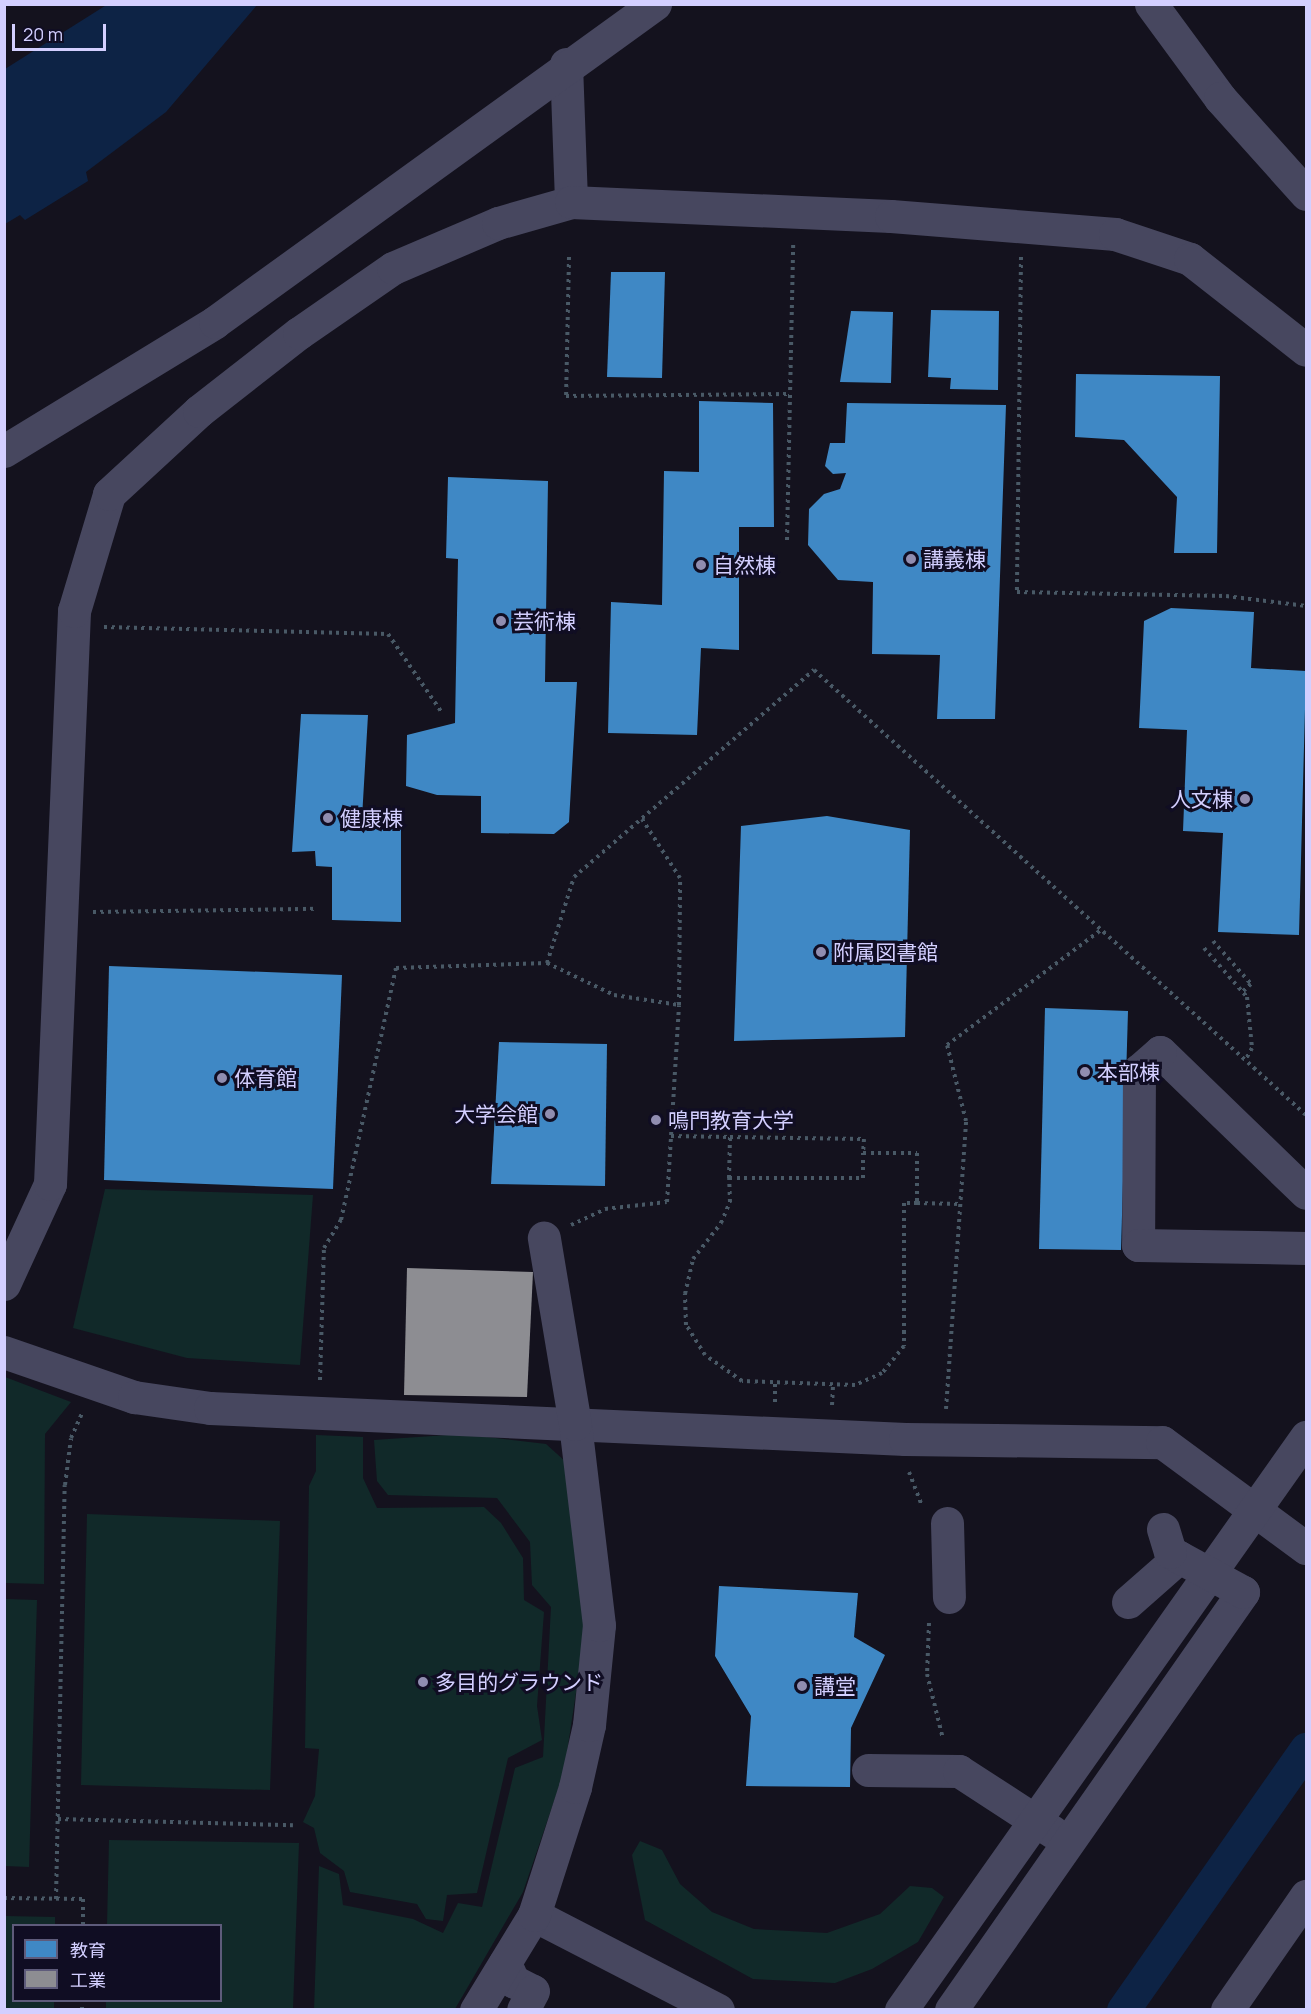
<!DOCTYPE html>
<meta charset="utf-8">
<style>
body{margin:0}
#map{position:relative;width:1311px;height:2014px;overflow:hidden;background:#14121e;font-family:Manrope,"Noto Sans JP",sans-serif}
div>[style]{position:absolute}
.green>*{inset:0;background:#112929}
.water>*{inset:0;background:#0d2345}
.schools>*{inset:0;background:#3f88c5}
.industry>*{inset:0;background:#8d8d92}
.canal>*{height:33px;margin:-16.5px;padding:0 16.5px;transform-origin:16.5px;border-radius:16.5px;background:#0d2345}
.path>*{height:4px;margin-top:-2px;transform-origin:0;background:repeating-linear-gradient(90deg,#495966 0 3px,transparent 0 7.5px)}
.minor>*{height:33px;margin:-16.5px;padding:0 16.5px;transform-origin:16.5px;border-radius:16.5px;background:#47475f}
.dots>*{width:16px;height:16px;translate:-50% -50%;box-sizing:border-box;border:3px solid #100d23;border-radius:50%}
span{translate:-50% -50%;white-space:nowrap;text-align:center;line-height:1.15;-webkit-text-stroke:6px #100d23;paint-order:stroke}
.poi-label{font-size:21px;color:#d3cfff}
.left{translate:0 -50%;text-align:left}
.right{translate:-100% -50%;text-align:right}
.frame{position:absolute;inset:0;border:6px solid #d3cfff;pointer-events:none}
.legend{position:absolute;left:12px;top:1924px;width:210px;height:78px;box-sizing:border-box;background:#100d23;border:2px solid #5e5b7b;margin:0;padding:8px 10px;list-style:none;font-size:18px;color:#d3cfff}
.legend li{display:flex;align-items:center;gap:12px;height:30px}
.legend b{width:30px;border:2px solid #5e5b7b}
.scale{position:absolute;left:12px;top:24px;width:94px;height:27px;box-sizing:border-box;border:3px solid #d3cfff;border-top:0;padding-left:8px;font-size:18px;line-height:21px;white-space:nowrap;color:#d3cfff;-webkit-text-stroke:4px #100d23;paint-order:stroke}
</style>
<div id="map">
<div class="green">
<i style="clip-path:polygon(105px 1189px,313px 1195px,300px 1365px,187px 1358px,73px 1328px)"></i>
<i style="clip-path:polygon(5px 1377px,71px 1402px,45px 1434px,44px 1584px,5px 1583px)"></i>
<i style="clip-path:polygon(462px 1434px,546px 1444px,566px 1462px,586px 1626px,564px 1772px,523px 1892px,455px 2009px,314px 2010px,319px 1866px,339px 1874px,343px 1905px,413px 1919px,443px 1933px,458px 1903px,482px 1907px,515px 1768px,543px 1757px,551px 1607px,532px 1585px,530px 1542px,497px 1498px,388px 1495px,377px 1481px,374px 1440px)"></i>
<i style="clip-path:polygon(316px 1435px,363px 1437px,363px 1478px,377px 1508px,484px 1507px,501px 1523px,523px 1558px,524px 1600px,544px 1612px,537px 1706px,542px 1740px,508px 1758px,477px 1893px,447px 1895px,443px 1921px,426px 1919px,417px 1904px,350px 1892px,344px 1871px,320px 1853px,314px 1828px,303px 1822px,315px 1796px,319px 1749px,305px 1748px,309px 1486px,316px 1471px)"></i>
<i style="clip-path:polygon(87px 1514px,280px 1521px,270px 1790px,81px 1785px)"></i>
<i style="clip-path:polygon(5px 1599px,37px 1600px,29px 1867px,5px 1866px)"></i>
<i style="clip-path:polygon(109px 1840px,299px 1843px,293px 2009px,106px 2009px,106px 2001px,220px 2000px,220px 1926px,107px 1925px)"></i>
<i style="clip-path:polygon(640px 1841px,662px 1850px,680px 1884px,712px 1912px,754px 1929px,827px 1933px,880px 1914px,910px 1886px,932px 1888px,944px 1897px,918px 1942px,872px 1969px,835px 1983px,753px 1979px,645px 1920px,632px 1855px)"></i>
<i style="clip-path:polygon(5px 1916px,55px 1917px,55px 1925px,14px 1926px,14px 2000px,54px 2001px,54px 2009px,5px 2009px)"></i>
</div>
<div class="water">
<i style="clip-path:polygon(108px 4px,257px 5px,166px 112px,86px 172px,88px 181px,25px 220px,20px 215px,5px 224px,5px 69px)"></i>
</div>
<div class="schools">
<i style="clip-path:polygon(611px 272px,665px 272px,662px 378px,607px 377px)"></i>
<i style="clip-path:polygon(931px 310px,999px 311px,998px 390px,950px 389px,951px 378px,928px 377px)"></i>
<i style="clip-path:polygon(851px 311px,893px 312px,891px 383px,840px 382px)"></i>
<i style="clip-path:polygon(1076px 374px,1220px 376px,1217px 553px,1174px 553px,1177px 497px,1124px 440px,1075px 437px)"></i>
<i style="clip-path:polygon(699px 401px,773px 403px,774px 527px,739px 527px,739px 650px,701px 648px,697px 735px,608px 733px,611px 602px,662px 605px,664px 471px,699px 472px)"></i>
<i style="clip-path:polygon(847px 403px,1006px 405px,995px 719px,937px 719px,940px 655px,872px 654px,873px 582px,838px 580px,808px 545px,809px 509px,824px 494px,840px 489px,846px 473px,833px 474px,825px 466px,830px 443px,845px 443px)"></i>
<i style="clip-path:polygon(448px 477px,548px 481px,545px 682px,577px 682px,569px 822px,554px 834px,481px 833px,481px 796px,437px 795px,406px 786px,407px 735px,455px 723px,458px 559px,446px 558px)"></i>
<i style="clip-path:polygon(1171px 608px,1254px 612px,1251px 668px,1306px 671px,1299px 935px,1218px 932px,1223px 833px,1183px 831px,1187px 730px,1139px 728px,1144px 621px)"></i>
<i style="clip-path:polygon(301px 714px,368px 715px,362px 818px,401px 818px,401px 922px,332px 920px,332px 867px,316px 866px,315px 851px,292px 852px)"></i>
<i style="clip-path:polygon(827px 816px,910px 830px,905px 1037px,734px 1041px,741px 826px)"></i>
<i style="clip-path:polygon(109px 966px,342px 975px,333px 1189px,104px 1180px)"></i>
<i style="clip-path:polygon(1045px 1008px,1128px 1011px,1121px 1250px,1039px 1249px)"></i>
<i style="clip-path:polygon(499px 1042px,607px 1044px,605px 1186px,491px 1184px)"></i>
<i style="clip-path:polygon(719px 1586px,858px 1593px,854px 1637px,885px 1655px,851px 1728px,850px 1787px,746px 1786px,751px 1716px,715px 1656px)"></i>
</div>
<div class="industry">
<i style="clip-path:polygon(407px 1268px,533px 1272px,527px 1397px,404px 1395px)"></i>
</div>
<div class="canal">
<i style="left:1123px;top:2010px;width:319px;rotate:-55deg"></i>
</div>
<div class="path">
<i style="left:569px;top:257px;width:139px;rotate:91.2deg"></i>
<i style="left:566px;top:396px;width:224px;rotate:-0.5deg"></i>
<i style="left:1021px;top:257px;width:335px;rotate:90.7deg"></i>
<i style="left:1017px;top:592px;width:209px;rotate:1.1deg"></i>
<i style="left:1226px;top:596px;width:81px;rotate:7.1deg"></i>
<i style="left:787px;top:540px;width:297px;rotate:-88.8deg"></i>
<i style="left:104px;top:627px;width:284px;rotate:1.4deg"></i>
<i style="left:388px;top:634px;width:96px;rotate:55.6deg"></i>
<i style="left:93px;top:912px;width:225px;rotate:-0.8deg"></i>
<i style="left:1213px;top:941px;width:57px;rotate:48.5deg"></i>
<i style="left:1251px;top:984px;width:12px;rotate:138deg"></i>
<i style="left:1204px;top:948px;width:65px;rotate:48.7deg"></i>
<i style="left:1247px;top:997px;width:51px;rotate:84.4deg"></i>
<i style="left:1252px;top:1048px;width:13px;rotate:119deg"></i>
<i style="left:547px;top:963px;width:74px;rotate:25.5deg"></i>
<i style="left:614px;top:995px;width:66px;rotate:8.7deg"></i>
<i style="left:671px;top:1136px;width:59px;rotate:1deg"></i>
<i style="left:863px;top:1153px;width:54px"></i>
<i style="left:917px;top:1153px;width:50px;rotate:90deg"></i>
<i style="left:917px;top:1203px;width:13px;rotate:180deg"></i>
<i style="left:904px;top:1203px;width:143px;rotate:90deg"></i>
<i style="left:904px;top:1346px;width:35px;rotate:129deg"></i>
<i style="left:882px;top:1373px;width:30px;rotate:156deg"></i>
<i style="left:855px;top:1385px;width:113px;rotate:-178deg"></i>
<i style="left:742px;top:1381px;width:45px;rotate:-144.9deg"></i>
<i style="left:705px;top:1355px;width:36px;rotate:-122deg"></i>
<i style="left:686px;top:1325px;width:31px;rotate:-92deg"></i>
<i style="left:685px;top:1294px;width:36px;rotate:-77deg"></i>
<i style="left:693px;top:1259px;width:46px;rotate:-52.1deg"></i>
<i style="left:721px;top:1223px;width:23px;rotate:-67deg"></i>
<i style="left:730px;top:1202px;width:24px;rotate:-92deg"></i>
<i style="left:729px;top:1178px;width:134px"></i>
<i style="left:863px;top:1178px;width:25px;rotate:-90deg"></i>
<i style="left:729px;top:1178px;width:41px;rotate:-88.6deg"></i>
<i style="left:730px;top:1137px;width:134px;rotate:0.9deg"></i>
<i style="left:864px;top:1139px;width:14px;rotate:94deg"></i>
<i style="left:917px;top:1203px;width:43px;rotate:1.3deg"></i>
<i style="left:571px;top:1225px;width:38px;rotate:-25deg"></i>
<i style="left:605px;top:1209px;width:62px;rotate:-6.4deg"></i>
<i style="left:667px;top:1202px;width:197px;rotate:-86.5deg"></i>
<i style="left:679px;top:1005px;width:127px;rotate:-89.5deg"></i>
<i style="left:680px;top:878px;width:70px;rotate:-122.8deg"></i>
<i style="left:320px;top:1380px;width:132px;rotate:-88.3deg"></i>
<i style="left:324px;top:1248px;width:33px;rotate:-59deg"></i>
<i style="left:341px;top:1220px;width:258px;rotate:-77.7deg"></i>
<i style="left:396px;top:968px;width:151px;rotate:-1.9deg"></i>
<i style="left:547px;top:963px;width:90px;rotate:-72.6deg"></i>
<i style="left:574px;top:877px;width:317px;rotate:-40.8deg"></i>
<i style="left:814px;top:670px;width:663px;rotate:42.13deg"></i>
<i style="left:775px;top:1402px;width:19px;rotate:-90deg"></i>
<i style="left:832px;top:1405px;width:20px;rotate:-87deg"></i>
<i style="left:946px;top:1409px;width:289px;rotate:-86deg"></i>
<i style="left:966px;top:1121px;width:78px;rotate:-104deg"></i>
<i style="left:947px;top:1045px;width:194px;rotate:-36.8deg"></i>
<i style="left:909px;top:1472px;width:34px;rotate:69deg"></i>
<i style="left:929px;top:1623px;width:51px;rotate:92.2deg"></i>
<i style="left:927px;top:1674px;width:67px;rotate:76.2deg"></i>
<i style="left:58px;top:1819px;width:235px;rotate:1.5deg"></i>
<i style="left:4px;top:1898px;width:79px;rotate:0.7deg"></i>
<i style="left:83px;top:1899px;width:27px;rotate:90deg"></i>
<i style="left:56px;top:1899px;width:414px;rotate:-88.8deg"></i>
<i style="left:65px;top:1485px;width:47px;rotate:-82.7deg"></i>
<i style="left:71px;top:1438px;width:27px;rotate:-66deg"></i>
<i style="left:82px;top:2010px;width:10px;rotate:-90deg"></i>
</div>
<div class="minor">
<i style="left:1151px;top:4px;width:117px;rotate:53.7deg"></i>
<i style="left:1220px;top:98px;width:129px;rotate:48.1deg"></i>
<i style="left:566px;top:64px;width:138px;rotate:87.9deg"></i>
<i style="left:4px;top:451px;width:247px;rotate:-31.4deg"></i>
<i style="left:215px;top:322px;width:543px;rotate:-35.86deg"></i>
<i style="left:1306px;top:1193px;width:203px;rotate:-136deg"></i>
<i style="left:1160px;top:1052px;width:28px;rotate:139deg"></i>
<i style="left:1139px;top:1070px;width:175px;rotate:90.3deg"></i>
<i style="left:1138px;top:1245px;width:168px;rotate:1deg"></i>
<i style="left:4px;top:1284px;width:110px;rotate:-65.3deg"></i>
<i style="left:50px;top:1184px;width:574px;rotate:-87.6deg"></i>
<i style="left:74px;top:611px;width:122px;rotate:-73.3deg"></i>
<i style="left:109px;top:494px;width:122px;rotate:-42.7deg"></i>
<i style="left:199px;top:411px;width:127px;rotate:-38deg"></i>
<i style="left:299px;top:333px;width:114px;rotate:-34.7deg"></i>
<i style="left:393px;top:268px;width:114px;rotate:-23.2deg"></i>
<i style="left:498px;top:223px;width:76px;rotate:-16deg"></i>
<i style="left:571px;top:202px;width:320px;rotate:2.5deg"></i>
<i style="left:891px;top:216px;width:225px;rotate:4.6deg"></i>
<i style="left:1115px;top:234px;width:79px;rotate:18.4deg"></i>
<i style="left:1190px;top:259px;width:147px;rotate:38.1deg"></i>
<i style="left:4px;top:1352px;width:138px;rotate:19.1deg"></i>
<i style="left:134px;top:1397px;width:77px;rotate:8.2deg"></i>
<i style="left:210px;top:1408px;width:696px;rotate:2.55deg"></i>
<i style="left:905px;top:1439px;width:257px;rotate:0.7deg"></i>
<i style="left:1162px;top:1442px;width:179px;rotate:36.4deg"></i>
<i style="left:947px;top:1523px;width:74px;rotate:88.5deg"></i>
<i style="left:1128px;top:1602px;width:68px;rotate:-41.4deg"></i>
<i style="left:868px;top:1770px;width:91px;rotate:0.6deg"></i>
<i style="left:959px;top:1771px;width:112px;rotate:33deg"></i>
<i style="left:534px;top:1915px;width:207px;rotate:27.3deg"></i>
<i style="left:505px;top:1963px;width:20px;rotate:66deg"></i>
<i style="left:513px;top:1981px;width:22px;rotate:27deg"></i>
<i style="left:533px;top:1991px;width:21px;rotate:118deg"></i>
<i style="left:476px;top:2010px;width:111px;rotate:-58.6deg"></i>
<i style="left:534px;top:1915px;width:134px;rotate:-72.2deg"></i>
<i style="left:575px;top:1787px;width:64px;rotate:-77.3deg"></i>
<i style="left:589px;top:1725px;width:100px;rotate:-84.3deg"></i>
<i style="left:599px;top:1625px;width:202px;rotate:-96.8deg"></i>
<i style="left:575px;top:1424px;width:189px;rotate:-99.5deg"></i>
<i style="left:901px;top:2010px;width:702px;rotate:-54.75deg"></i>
<i style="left:951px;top:2010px;width:510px;rotate:-55.06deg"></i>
<i style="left:1243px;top:1592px;width:83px;rotate:-151.3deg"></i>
<i style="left:1170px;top:1552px;width:24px;rotate:-107deg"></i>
<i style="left:1227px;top:2010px;width:139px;rotate:-55.3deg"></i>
</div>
<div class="dots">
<i style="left:911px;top:559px;background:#908db0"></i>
<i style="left:701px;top:565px;background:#908db0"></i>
<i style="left:501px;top:621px;background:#908db0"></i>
<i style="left:1245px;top:799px;background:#908db0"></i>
<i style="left:328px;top:818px;background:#908db0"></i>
<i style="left:821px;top:952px;background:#908db0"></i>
<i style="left:1085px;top:1072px;background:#908db0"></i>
<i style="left:222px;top:1078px;background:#908db0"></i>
<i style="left:550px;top:1114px;background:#908db0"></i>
<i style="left:656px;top:1120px;background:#908db0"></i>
<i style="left:423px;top:1682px;background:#908db0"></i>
<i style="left:802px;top:1686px;background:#908db0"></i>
</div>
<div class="poi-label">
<span class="left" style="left:923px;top:559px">講義棟</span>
<span class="left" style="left:713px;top:565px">自然棟</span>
<span class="left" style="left:513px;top:621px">芸術棟</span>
<span class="right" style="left:1233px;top:799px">人文棟</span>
<span class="left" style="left:340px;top:818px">健康棟</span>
<span class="left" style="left:833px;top:952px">附属図書館</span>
<span class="left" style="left:1097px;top:1072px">本部棟</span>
<span class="left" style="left:234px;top:1078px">体育館</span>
<span class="right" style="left:538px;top:1114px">大学会館</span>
<span class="left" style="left:668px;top:1120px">鳴門教育大学</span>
<span class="left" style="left:435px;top:1682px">多目的グラウンド</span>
<span class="left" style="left:814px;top:1686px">講堂</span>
</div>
<div class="frame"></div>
<ul class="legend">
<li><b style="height:16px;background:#3f88c5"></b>教育</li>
<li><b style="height:16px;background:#8d8d92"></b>工業</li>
</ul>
<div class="scale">20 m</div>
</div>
